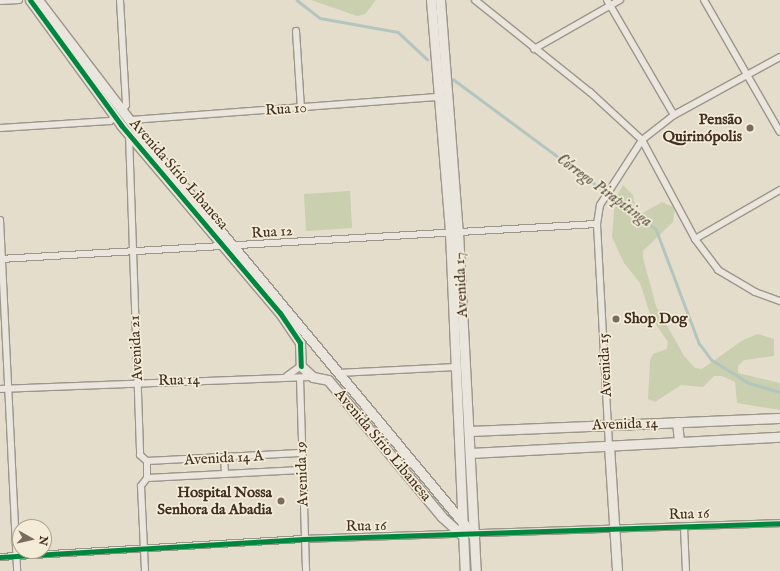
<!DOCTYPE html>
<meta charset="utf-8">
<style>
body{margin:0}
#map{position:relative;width:780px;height:571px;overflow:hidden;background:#e4ddcc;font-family:"IM FELL English",serif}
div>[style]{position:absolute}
.green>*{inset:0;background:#c9cfaf}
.stream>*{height:2.5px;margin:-1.25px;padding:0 1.25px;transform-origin:1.25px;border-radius:1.25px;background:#b2c6bf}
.roads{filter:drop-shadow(1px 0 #9c968a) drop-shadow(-1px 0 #9c968a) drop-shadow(0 1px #9c968a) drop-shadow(0 -1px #9c968a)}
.street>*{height:6px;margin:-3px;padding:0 3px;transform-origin:3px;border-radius:3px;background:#eae6dd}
.secondary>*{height:9px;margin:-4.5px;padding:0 4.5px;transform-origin:4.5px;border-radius:4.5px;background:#eae6dd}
.cycleway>*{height:5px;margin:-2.5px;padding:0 2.5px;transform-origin:2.5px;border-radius:2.5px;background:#00873e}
.dots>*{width:11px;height:11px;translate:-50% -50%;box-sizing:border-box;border:2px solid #f4ecd7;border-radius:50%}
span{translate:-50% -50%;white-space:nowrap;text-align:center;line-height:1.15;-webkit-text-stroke:3.5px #f4ecd7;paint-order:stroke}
.street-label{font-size:15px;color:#402e21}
.poi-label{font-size:15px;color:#402e21;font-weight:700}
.right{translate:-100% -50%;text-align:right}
.left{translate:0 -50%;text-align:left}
.water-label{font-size:16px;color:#575247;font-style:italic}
.north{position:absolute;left:12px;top:519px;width:40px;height:40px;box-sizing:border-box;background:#f4ecd7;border:1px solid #aca08e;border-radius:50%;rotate:98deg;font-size:11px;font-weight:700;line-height:16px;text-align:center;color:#402e21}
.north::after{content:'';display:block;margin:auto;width:14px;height:18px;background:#796b5d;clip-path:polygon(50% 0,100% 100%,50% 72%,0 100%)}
</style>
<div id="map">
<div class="green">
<i style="clip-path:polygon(311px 0,376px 0,365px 14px,357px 16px)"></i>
<i style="clip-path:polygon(623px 185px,633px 195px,636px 211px,643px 213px,662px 202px,675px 208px,673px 222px,643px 251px,643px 258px,656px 306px,684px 356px,695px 368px,702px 369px,743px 340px,758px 334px,774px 339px,774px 356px,744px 360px,738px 366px,738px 373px,780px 383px,780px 410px,737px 403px,735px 382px,722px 376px,714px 376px,703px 387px,681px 385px,655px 402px,648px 399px,650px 361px,653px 354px,667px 349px,668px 342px,651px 317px,640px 283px,624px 263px,612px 237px,615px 199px)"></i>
<i style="clip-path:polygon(350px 191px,352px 228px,306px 231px,304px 194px)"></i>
</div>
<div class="stream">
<i style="left:297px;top:0;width:29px;rotate:38deg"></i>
<i style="left:320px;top:18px;width:79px;rotate:10.2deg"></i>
<i style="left:398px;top:32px;width:40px;rotate:43deg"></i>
<i style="left:453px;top:79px;width:252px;rotate:36.5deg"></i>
<i style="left:656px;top:229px;width:122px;rotate:69.3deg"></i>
<i style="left:699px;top:343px;width:21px;rotate:53deg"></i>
<i style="left:712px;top:360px;width:44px;rotate:31.9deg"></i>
<i style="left:749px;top:383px;width:32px;rotate:16deg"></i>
</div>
<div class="roads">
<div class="street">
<i style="left:120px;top:0;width:105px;rotate:86.7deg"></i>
<i style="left:126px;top:105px;width:6px;rotate:121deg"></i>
<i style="left:475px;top:0;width:147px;rotate:38.7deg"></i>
<i style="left:590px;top:92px;width:71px;rotate:42.7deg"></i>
<i style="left:642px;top:140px;width:112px;rotate:61.8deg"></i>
<i style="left:695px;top:239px;width:39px;rotate:53deg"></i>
<i style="left:718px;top:270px;width:43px;rotate:30.7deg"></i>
<i style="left:755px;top:292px;width:27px;rotate:20deg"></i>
<i style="left:607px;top:0;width:133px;rotate:59.8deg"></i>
<i style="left:704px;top:0;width:152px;rotate:60.1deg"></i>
<i style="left:0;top:1px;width:19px;rotate:-3deg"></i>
<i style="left:296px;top:31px;width:77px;rotate:86.3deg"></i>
<i style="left:534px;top:49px;width:99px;rotate:-29.7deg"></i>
<i style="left:131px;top:120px;width:310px;rotate:-4.3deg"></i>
<i style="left:0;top:128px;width:110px;rotate:-3.6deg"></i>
<i style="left:110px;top:121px;width:6px;rotate:-39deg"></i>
<i style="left:129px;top:135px;width:320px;rotate:88deg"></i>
<i style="left:140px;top:455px;width:9px;rotate:41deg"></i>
<i style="left:147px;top:461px;width:17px;rotate:90deg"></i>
<i style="left:147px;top:478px;width:10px;rotate:127deg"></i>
<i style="left:141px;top:486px;width:85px;rotate:87.3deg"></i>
<i style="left:0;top:220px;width:351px;rotate:87.2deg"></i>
<i style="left:695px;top:239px;width:98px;rotate:-30deg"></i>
<i style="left:0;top:259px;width:598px;rotate:-3.36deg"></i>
<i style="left:338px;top:373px;width:118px;rotate:-2.9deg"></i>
<i style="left:287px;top:376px;width:17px;rotate:-36deg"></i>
<i style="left:300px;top:378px;width:193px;rotate:88.2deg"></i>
<i style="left:0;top:389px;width:313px;rotate:-2.2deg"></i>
<i style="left:609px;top:446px;width:222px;rotate:-93.1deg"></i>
<i style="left:597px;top:224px;width:19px;rotate:-81deg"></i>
<i style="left:600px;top:205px;width:77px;rotate:-57.1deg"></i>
<i style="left:642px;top:140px;width:41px;rotate:-38deg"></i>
<i style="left:674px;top:115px;width:121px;rotate:-28.7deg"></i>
<i style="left:224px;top:458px;width:16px;rotate:86deg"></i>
<i style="left:147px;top:461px;width:153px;rotate:-3deg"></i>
<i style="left:147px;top:478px;width:154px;rotate:-3deg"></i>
<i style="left:684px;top:527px;width:44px;rotate:87.4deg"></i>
<i style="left:0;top:557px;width:305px;rotate:-3.4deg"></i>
<i style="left:304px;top:539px;width:476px;rotate:-1.9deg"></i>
</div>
<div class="secondary">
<i style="left:30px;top:0;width:155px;rotate:53.9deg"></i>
<i style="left:121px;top:125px;width:246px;rotate:49.8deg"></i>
<i style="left:280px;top:313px;width:36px;rotate:56deg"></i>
<i style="left:300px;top:343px;width:23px;rotate:88deg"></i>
<i style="left:301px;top:366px;width:16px;rotate:43deg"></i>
<i style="left:313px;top:377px;width:15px;rotate:11deg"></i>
<i style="left:328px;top:380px;width:178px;rotate:50.2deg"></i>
<i style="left:442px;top:517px;width:28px;rotate:42deg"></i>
<i style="left:38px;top:0;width:175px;rotate:52.7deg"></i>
<i style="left:144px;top:139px;width:516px;rotate:50.27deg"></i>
<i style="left:431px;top:0;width:234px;rotate:85.3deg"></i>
<i style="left:450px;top:233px;width:338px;rotate:87.5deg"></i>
<i style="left:440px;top:0;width:233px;rotate:85.6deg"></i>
<i style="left:458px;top:232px;width:339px;rotate:87deg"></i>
<i style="left:677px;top:422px;width:20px;rotate:84deg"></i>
<i style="left:469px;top:431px;width:311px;rotate:-2.4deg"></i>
<i style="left:609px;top:446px;width:125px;rotate:86.3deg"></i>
<i style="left:470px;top:453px;width:310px;rotate:-3deg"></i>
</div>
</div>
<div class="cycleway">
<i style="left:30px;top:0;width:155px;rotate:53.9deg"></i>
<i style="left:121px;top:125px;width:246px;rotate:49.8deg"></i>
<i style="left:280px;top:313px;width:36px;rotate:56deg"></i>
<i style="left:300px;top:343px;width:23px;rotate:88deg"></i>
<i style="left:0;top:557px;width:305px;rotate:-3.4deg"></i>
<i style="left:304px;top:539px;width:476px;rotate:-1.9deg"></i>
</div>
<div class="dots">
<i style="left:750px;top:128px;background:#796b5d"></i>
<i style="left:616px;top:319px;background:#796b5d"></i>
<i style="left:281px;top:501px;background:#796b5d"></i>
</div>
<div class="street-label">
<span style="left:286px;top:109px;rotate:-4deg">Rua 10</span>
<span style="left:179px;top:174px;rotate:49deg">Avenida Sírio Libanesa</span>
<span style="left:272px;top:232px;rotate:-4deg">Rua 12</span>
<span style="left:461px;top:285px;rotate:-93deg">Avenida 17</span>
<span style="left:136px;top:348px;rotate:-93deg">Avenida 21</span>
<span style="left:605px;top:365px;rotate:-93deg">Avenida 15</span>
<span style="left:179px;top:380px;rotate:-2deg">Rua 14</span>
<span style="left:625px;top:424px;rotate:-2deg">Avenida 14</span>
<span style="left:383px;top:445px;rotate:50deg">Avenida Sírio Libanesa</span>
<span style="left:224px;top:458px;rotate:-3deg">Avenida 14 A</span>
<span style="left:302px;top:474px;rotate:-92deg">Avenida 19</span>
<span style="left:689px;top:514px;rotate:-2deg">Rua 16</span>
<span style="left:366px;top:526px;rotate:-1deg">Rua 16</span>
</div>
<div class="poi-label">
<span class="right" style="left:742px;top:128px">Pensão<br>Quirinópolis</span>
<span class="left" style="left:624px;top:319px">Shop Dog</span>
<span class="right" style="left:272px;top:501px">Hospital Nossa<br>Senhora da Abadia</span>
</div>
<div class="water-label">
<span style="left:604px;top:191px;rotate:36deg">Córrego Pirapitinga</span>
</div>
<div class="north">N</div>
</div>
